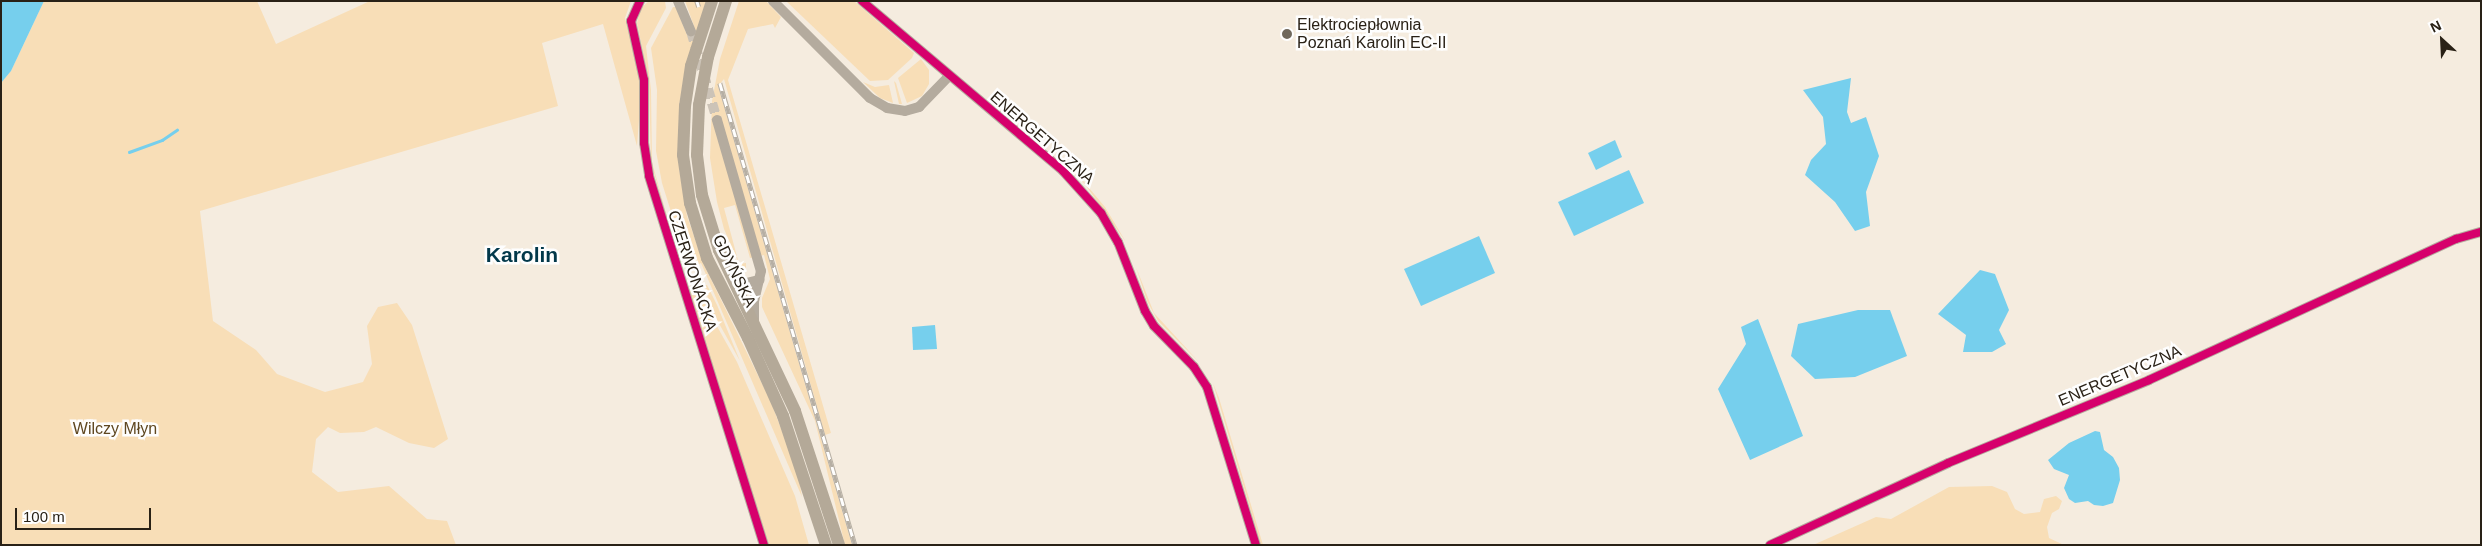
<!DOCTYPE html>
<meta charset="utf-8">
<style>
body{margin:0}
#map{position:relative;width:2482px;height:546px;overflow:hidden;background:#f5ecdf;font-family:Helvetica,sans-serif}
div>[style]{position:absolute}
.green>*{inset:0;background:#f8deb7}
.water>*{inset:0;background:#76cfed}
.stream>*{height:2.5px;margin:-1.25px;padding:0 1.25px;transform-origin:1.25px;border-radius:1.25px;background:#76cfed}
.minor-tunnel>*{height:10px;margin-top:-5px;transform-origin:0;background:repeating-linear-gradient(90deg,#ccc3b7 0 10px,transparent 0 15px)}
.minor>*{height:10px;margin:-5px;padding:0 5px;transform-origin:5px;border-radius:5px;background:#b4ab9e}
.major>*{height:12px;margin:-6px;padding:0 6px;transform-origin:6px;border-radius:6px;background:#b4a998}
.rail>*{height:4.5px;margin-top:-2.25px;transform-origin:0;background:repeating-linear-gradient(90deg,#fefefe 0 8px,#b6afa4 0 16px);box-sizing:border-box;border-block:1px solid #b6afa4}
.cycleway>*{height:8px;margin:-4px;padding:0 4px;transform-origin:4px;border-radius:4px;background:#d6006c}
.dots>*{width:14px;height:14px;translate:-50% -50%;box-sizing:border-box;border:2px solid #fefefe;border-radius:50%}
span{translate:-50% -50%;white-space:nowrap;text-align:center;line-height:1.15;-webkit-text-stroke:5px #fefefe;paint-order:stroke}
.poi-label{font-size:16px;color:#292116}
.left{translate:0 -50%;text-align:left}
.street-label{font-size:16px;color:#292116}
.park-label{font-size:16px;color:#5f4720}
.district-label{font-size:21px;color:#02384a;font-weight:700}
.frame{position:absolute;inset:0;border:2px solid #292116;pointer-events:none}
.north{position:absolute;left:2417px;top:15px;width:50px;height:50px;-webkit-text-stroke:4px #fefefe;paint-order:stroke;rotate:335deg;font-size:14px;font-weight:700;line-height:20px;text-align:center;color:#292116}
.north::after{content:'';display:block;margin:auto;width:18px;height:22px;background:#292116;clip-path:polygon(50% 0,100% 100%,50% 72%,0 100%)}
.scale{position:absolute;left:15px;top:508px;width:136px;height:22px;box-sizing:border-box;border:2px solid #292116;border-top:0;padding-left:6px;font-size:15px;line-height:18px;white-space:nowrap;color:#292116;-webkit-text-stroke:4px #fefefe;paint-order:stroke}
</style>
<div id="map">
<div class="green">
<i style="clip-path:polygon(44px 1px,257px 1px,276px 44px,370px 1px,631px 1px,625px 18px,638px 66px,641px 93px,637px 146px,603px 24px,542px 43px,558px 106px,200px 211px,213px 321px,256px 350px,277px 374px,325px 392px,363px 382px,372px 364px,367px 326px,378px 307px,397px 303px,412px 325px,448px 439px,434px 448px,409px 443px,376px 427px,364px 432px,340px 433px,328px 427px,316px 439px,312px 472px,338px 492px,389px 486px,427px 519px,447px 521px,456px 545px,1px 545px,1px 83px,11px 71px)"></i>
<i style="clip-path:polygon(649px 1px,665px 1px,666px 8px,646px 46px,651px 90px,652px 162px,682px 271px,651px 162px,649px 81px,637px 23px,641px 8px)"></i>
<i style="clip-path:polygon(685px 1px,695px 1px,698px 8px,699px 1px,706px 1px,684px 76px,679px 107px,679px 168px,687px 216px,704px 265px,771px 402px,798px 474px,802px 497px,701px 263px,689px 269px,662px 183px,656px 151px,657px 90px,651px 48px,673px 7px,676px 7px,687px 35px,694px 26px)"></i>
<i style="clip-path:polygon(739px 1px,766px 1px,781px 17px,775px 28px,773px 24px,748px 29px,728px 80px,831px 433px,825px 435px,724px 79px,718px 86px,852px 545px,845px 545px,815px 421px,762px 307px,762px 298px,770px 279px,764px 255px,750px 258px,735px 205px,724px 208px,739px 264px,746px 263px,746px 269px,741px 268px,724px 229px,717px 202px,710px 158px,712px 101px,720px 59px)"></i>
<i style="clip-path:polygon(786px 1px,854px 1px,914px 53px,912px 58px,888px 80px,870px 81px)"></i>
<i style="clip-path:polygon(921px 59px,929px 70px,929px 84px,922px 96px,907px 103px,898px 78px)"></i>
<i style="clip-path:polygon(894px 81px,896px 83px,902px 104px,899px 104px)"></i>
<i style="clip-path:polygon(863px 82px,875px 87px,889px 85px,893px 103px,880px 98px)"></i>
<i style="clip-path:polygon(983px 97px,1084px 182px,1105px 207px,1126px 242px,1084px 183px)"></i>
<i style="clip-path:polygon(1136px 267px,1154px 313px,1199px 362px,1158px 321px,1147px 301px)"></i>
<i style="clip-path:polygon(704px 285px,707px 285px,717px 305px,740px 361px,712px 311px)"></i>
<i style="clip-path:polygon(701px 286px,709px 312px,737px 362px,795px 496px,809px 545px,769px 545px,688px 290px)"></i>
<i style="clip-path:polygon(1213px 383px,1219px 398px,1263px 545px,1261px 545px)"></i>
<i style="clip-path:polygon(1992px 486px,2007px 492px,2015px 509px,2024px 514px,2040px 512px,2044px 499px,2056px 496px,2062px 501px,2059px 509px,2052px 513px,2047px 527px,2049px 538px,2064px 545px,1813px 545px,1876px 517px,1891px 519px,1949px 487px)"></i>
</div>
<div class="water">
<i style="clip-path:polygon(1px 1px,44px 1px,11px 71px,1px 83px)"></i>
<i style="clip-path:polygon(1851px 78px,1847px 112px,1851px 123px,1866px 117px,1879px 156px,1866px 192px,1870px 226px,1855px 231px,1835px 202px,1805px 175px,1811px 160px,1826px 144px,1823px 117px,1803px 90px)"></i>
<i style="clip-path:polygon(1615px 140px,1622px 157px,1596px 170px,1588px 153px)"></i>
<i style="clip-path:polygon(1629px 170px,1644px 203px,1574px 236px,1558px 202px)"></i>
<i style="clip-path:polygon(1479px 236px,1495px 273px,1421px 306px,1404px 269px)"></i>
<i style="clip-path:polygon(1980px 270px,1995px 274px,2009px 310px,1999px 330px,2006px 344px,1992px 352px,1963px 352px,1966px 335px,1938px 314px)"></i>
<i style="clip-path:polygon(1858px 310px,1890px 310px,1907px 356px,1855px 377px,1815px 379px,1791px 356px,1798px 324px)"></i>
<i style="clip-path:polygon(1758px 319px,1803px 436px,1750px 460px,1718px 389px,1746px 344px,1741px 327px)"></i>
<i style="clip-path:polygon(935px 325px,937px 349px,913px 350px,912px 327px)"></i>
<i style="clip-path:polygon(2095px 431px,2100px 432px,2104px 450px,2113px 457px,2119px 468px,2120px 480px,2113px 503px,2103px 506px,2094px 505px,2088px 501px,2075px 503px,2069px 499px,2064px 488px,2069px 475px,2054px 469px,2048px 460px,2069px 443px)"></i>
</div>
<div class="stream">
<i style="left:129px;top:152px;width:35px;rotate:-20deg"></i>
<i style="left:162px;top:140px;width:18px;rotate:-34deg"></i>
</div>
<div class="minor-tunnel">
<i style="left:691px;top:31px;width:93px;rotate:73.7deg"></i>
</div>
<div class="minor">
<i style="left:640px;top:1px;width:22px;rotate:114deg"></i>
<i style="left:631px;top:21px;width:60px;rotate:77.6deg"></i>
<i style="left:644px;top:80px;width:63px;rotate:90deg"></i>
<i style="left:644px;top:143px;width:33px;rotate:81deg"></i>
<i style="left:649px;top:176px;width:387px;rotate:72.7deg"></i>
<i style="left:678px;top:1px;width:33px;rotate:67deg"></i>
<i style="left:773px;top:1px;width:137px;rotate:45deg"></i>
<i style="left:870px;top:98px;width:20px;rotate:30deg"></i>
<i style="left:887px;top:108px;width:18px;rotate:9deg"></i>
<i style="left:905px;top:111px;width:15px;rotate:-16deg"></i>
<i style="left:919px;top:107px;width:43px;rotate:-45.9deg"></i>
<i style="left:862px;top:1px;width:263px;rotate:40.2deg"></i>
<i style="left:1063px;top:171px;width:57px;rotate:47.9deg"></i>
<i style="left:1101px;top:213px;width:34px;rotate:60deg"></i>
<i style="left:1118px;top:242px;width:74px;rotate:68.6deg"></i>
<i style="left:1145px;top:311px;width:17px;rotate:59deg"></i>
<i style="left:1154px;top:326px;width:57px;rotate:45.7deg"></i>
<i style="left:1194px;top:367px;width:24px;rotate:57deg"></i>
<i style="left:1207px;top:387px;width:165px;rotate:72.8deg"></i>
<i style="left:717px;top:120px;width:157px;rotate:73.8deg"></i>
<i style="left:761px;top:271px;width:31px;rotate:103deg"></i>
<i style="left:754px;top:301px;width:20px;rotate:90deg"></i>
<i style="left:732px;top:277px;width:12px;rotate:35deg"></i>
<i style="left:742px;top:284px;width:18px;rotate:-13deg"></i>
<i style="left:1770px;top:545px;width:196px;rotate:-24.7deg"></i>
<i style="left:1948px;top:463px;width:217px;rotate:-22.4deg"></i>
<i style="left:2149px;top:380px;width:338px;rotate:-24.7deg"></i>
<i style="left:2456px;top:239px;width:26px;rotate:-16deg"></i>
</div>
<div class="major">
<i style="left:712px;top:1px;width:68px;rotate:107.9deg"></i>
<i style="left:691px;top:66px;width:40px;rotate:98.5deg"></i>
<i style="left:685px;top:106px;width:49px;rotate:92.3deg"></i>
<i style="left:683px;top:155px;width:49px;rotate:81.7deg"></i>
<i style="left:690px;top:203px;width:58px;rotate:72.8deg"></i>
<i style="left:707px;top:258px;width:90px;rotate:62.9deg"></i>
<i style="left:748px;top:338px;width:85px;rotate:65.8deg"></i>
<i style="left:783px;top:416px;width:136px;rotate:71.6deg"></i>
<i style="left:726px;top:1px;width:59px;rotate:107.8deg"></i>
<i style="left:708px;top:57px;width:49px;rotate:100.6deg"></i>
<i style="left:699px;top:105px;width:50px;rotate:92.3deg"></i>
<i style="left:697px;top:155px;width:40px;rotate:82.9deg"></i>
<i style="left:702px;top:195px;width:58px;rotate:72.8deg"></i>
<i style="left:719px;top:250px;width:178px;rotate:64.7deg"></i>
<i style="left:795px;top:411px;width:141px;rotate:71.8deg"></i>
</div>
<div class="rail">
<i style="left:697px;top:1px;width:6px;rotate:72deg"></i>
<i style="left:720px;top:83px;width:481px;rotate:73.7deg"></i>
</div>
<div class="cycleway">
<i style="left:640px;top:1px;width:22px;rotate:114deg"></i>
<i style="left:631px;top:21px;width:60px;rotate:77.6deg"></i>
<i style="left:644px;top:80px;width:63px;rotate:90deg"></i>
<i style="left:644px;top:143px;width:33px;rotate:81deg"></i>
<i style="left:649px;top:176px;width:387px;rotate:72.7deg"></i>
<i style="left:862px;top:1px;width:263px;rotate:40.2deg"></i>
<i style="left:1063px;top:171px;width:57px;rotate:47.9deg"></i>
<i style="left:1101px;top:213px;width:34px;rotate:60deg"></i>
<i style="left:1118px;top:242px;width:74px;rotate:68.6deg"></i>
<i style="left:1145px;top:311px;width:17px;rotate:59deg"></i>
<i style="left:1154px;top:326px;width:57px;rotate:45.7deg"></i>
<i style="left:1194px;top:367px;width:24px;rotate:57deg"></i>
<i style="left:1207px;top:387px;width:165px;rotate:72.8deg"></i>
<i style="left:1770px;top:545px;width:196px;rotate:-24.7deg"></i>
<i style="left:1948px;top:463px;width:217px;rotate:-22.4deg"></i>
<i style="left:2149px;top:380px;width:338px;rotate:-24.7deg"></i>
<i style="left:2456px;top:239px;width:26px;rotate:-16deg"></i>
</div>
<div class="dots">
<i style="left:1287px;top:34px;background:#70685c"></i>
</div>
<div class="poi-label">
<span class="left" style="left:1297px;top:34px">Elektrociepłownia<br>Poznań Karolin EC-II</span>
</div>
<div class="street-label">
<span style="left:1042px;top:138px;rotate:41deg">ENERGETYCZNA</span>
<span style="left:692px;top:271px;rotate:72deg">CZERWONACKA</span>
<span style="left:734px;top:271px;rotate:64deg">GDYŃSKA</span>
<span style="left:2120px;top:376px;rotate:-23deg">ENERGETYCZNA</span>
</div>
<div class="park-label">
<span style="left:115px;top:429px">Wilczy Młyn</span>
</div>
<div class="district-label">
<span style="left:522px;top:255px">Karolin</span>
</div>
<div class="frame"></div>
<div class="north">N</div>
<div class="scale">100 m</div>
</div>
